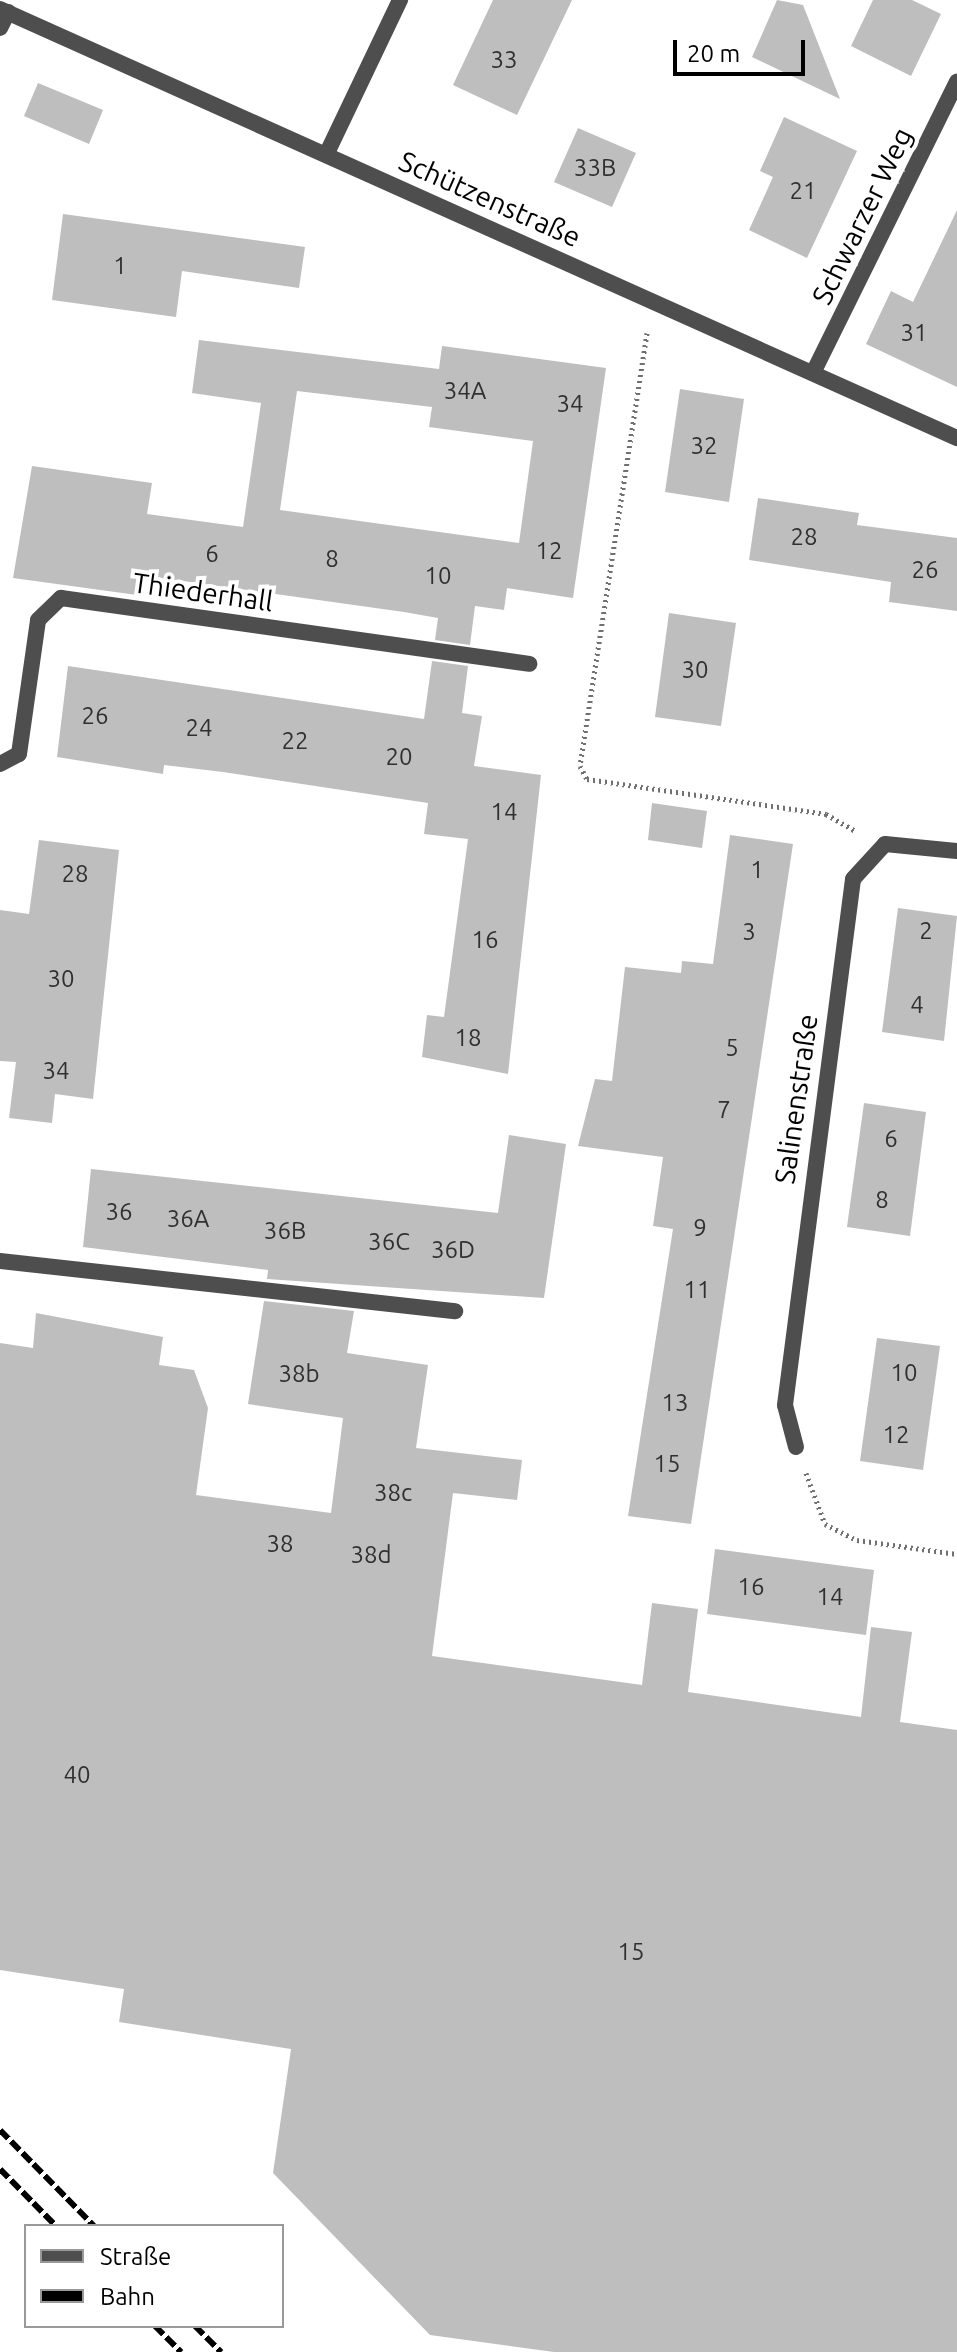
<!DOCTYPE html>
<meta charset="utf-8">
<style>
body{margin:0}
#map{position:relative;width:957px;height:2352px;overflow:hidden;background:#fff;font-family:Ubuntu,sans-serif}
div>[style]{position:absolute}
.building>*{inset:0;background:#bebebe}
.path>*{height:5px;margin-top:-2.5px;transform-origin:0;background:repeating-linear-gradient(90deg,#707070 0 2px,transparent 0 6px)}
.lane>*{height:16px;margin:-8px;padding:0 8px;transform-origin:8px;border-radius:8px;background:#4e4e4e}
.street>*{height:16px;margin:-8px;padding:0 8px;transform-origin:8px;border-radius:8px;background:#4e4e4e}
.rail>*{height:6px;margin-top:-3px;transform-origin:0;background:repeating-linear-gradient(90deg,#000 0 12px,transparent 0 16px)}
span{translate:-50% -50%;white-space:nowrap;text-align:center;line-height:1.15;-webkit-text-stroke:8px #fff;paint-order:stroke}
.number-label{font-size:24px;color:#303030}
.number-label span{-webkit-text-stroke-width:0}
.street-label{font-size:28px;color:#000}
.legend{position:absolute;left:24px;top:2224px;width:260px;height:104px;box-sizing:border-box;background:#fff;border:2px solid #999;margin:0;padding:10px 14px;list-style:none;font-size:24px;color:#000}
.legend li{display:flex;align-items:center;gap:16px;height:40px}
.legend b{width:40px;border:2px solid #999}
.scale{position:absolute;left:673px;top:40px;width:132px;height:36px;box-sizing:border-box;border:4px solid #000;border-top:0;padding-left:10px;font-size:24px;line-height:28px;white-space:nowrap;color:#000;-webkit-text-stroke:6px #fff;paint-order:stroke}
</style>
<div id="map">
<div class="building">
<i style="clip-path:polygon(493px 0,572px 0,517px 115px,453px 85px)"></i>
<i style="clip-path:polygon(777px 0,803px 5px,840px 99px,752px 57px)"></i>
<i style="clip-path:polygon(873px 0,912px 0,941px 14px,911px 76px,851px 46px)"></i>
<i style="clip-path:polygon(38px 83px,103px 110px,89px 144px,24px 116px)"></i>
<i style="clip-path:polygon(784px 117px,857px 151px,807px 258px,749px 230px,773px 177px,760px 171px)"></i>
<i style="clip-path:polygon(578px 128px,636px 153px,612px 207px,554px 182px)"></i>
<i style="clip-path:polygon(957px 210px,957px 387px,866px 344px,891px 291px,913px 302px)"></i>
<i style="clip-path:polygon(63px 214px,305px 247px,299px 288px,182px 271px,176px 317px,52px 300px)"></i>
<i style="clip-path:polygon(evenodd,199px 340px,439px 369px,442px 346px,606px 368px,573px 598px,507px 588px,504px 610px,475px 606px,470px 645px,435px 640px,438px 618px,404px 612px,140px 575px,137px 595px,13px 578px,32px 466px,152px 483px,147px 514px,243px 527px,261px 403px,192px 393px,199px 340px,297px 391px,432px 407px,429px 427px,533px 441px,519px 543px,280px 510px,297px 391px)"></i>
<i style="clip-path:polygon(680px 389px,744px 399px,729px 502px,665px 492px)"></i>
<i style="clip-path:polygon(758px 498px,859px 513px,857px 525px,957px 538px,957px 611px,889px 602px,891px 582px,749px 560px)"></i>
<i style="clip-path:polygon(669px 613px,736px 623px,721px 726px,655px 717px)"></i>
<i style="clip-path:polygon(432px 661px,468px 666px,462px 713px,482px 716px,474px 766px,541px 775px,508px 1074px,422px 1057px,427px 1015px,444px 1017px,468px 839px,424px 834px,428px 803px,223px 772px,164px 765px,163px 774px,57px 757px,68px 666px,424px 719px)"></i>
<i style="clip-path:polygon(652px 803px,707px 811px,702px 848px,648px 840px)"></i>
<i style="clip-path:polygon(730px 835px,793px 844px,691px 1524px,628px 1516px,673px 1229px,653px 1226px,663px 1157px,578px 1146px,595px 1079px,612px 1081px,625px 967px,681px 973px,682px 961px,713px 964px)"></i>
<i style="clip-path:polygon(39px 840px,119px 850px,93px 1099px,55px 1094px,52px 1123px,9px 1118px,16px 1062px,0 1061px,0 910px,29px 914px)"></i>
<i style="clip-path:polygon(898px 908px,957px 916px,944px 1041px,882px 1032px)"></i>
<i style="clip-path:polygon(864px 1103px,926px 1112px,910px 1236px,847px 1227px)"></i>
<i style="clip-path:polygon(509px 1135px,566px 1144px,544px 1298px,267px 1279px,268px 1270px,83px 1247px,91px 1169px,498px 1213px)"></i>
<i style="clip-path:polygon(264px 1301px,354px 1311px,347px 1353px,428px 1365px,416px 1448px,522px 1460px,517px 1500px,453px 1493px,432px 1656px,642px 1685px,652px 1603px,698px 1609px,688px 1692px,861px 1717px,871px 1627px,912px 1632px,900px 1722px,957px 1730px,957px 2352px,554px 2352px,430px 2335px,273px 2173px,291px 2049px,119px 2022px,124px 1989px,0 1970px,0 1343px,33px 1348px,36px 1313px,163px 1337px,159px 1365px,194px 1370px,208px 1408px,196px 1495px,331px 1513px,343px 1418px,248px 1404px)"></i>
<i style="clip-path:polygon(877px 1338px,940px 1346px,923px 1470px,860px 1461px)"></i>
<i style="clip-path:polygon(715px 1549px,874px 1570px,866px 1635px,707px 1614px)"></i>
</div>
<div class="path">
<i style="left:647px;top:333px;width:438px;rotate:98.8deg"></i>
<i style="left:580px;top:766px;width:15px;rotate:62deg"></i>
<i style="left:587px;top:779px;width:242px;rotate:8.3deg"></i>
<i style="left:826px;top:814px;width:34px;rotate:30deg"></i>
<i style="left:806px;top:1473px;width:54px;rotate:69.6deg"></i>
<i style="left:825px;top:1524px;width:36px;rotate:27deg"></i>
<i style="left:857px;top:1540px;width:101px;rotate:8deg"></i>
</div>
<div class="lane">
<i style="left:327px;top:153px;width:170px;rotate:-64.5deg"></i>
<i style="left:0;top:1261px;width:458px;rotate:6.3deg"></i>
</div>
<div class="street">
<i style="left:0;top:9px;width:1049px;rotate:24.15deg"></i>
<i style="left:0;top:28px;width:18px;rotate:-63deg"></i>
<i style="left:813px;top:373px;width:325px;rotate:-63.7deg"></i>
<i style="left:0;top:764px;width:21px;rotate:-28deg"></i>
<i style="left:19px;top:754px;width:135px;rotate:-81.9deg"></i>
<i style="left:38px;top:620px;width:32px;rotate:-44deg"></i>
<i style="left:61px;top:598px;width:473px;rotate:8deg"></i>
<i style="left:796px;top:1447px;width:43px;rotate:-104.7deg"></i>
<i style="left:785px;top:1405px;width:530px;rotate:-82.63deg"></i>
<i style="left:853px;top:879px;width:47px;rotate:-47.6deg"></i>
<i style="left:885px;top:844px;width:72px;rotate:5.6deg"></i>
</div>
<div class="rail">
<i style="left:0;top:2130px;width:134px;rotate:45.6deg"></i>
<i style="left:0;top:2169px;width:80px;rotate:45.5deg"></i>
<i style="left:155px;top:2326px;width:37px;rotate:45deg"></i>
<i style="left:195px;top:2326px;width:37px;rotate:45deg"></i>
</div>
<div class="number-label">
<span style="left:504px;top:60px">33</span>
<span style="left:595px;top:168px">33B</span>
<span style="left:803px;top:191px">21</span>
<span style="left:120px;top:266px">1</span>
<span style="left:914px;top:333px">31</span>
<span style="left:465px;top:391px">34A</span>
<span style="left:570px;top:404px">34</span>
<span style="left:704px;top:446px">32</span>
<span style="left:804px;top:537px">28</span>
<span style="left:549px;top:551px">12</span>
<span style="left:212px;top:554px">6</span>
<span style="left:332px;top:559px">8</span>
<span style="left:925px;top:570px">26</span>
<span style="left:438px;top:576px">10</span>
<span style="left:695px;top:670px">30</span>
<span style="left:95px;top:716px">26</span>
<span style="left:199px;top:728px">24</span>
<span style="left:295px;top:741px">22</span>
<span style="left:399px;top:757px">20</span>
<span style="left:504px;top:812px">14</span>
<span style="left:757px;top:870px">1</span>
<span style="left:75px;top:874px">28</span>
<span style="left:926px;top:931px">2</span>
<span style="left:749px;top:932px">3</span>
<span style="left:485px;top:940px">16</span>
<span style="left:61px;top:979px">30</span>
<span style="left:917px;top:1005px">4</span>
<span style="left:468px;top:1038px">18</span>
<span style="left:732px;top:1048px">5</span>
<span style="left:56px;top:1071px">34</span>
<span style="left:724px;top:1110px">7</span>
<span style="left:891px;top:1139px">6</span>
<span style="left:882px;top:1200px">8</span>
<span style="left:119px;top:1212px">36</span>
<span style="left:188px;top:1219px">36A</span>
<span style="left:700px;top:1228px">9</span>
<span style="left:285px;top:1231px">36B</span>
<span style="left:389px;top:1242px">36C</span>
<span style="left:453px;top:1250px">36D</span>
<span style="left:697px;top:1290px">11</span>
<span style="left:904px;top:1373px">10</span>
<span style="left:299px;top:1374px">38b</span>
<span style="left:675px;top:1403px">13</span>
<span style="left:896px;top:1435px">12</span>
<span style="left:667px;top:1464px">15</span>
<span style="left:393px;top:1493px">38c</span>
<span style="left:280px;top:1544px">38</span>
<span style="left:371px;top:1555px">38d</span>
<span style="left:751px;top:1587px">16</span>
<span style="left:830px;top:1597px">14</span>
<span style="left:77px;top:1775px">40</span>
<span style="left:631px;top:1952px">15</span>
</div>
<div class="street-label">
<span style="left:490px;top:199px;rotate:24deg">Schützenstraße</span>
<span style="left:862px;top:216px;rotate:-64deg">Schwarzer Weg</span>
<span style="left:203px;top:592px;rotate:8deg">Thiederhall</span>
<span style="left:796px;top:1099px;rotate:-82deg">Salinenstraße</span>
</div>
<ul class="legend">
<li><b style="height:10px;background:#4e4e4e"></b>Straße</li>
<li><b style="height:10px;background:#000"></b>Bahn</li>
</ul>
<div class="scale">20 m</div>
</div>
